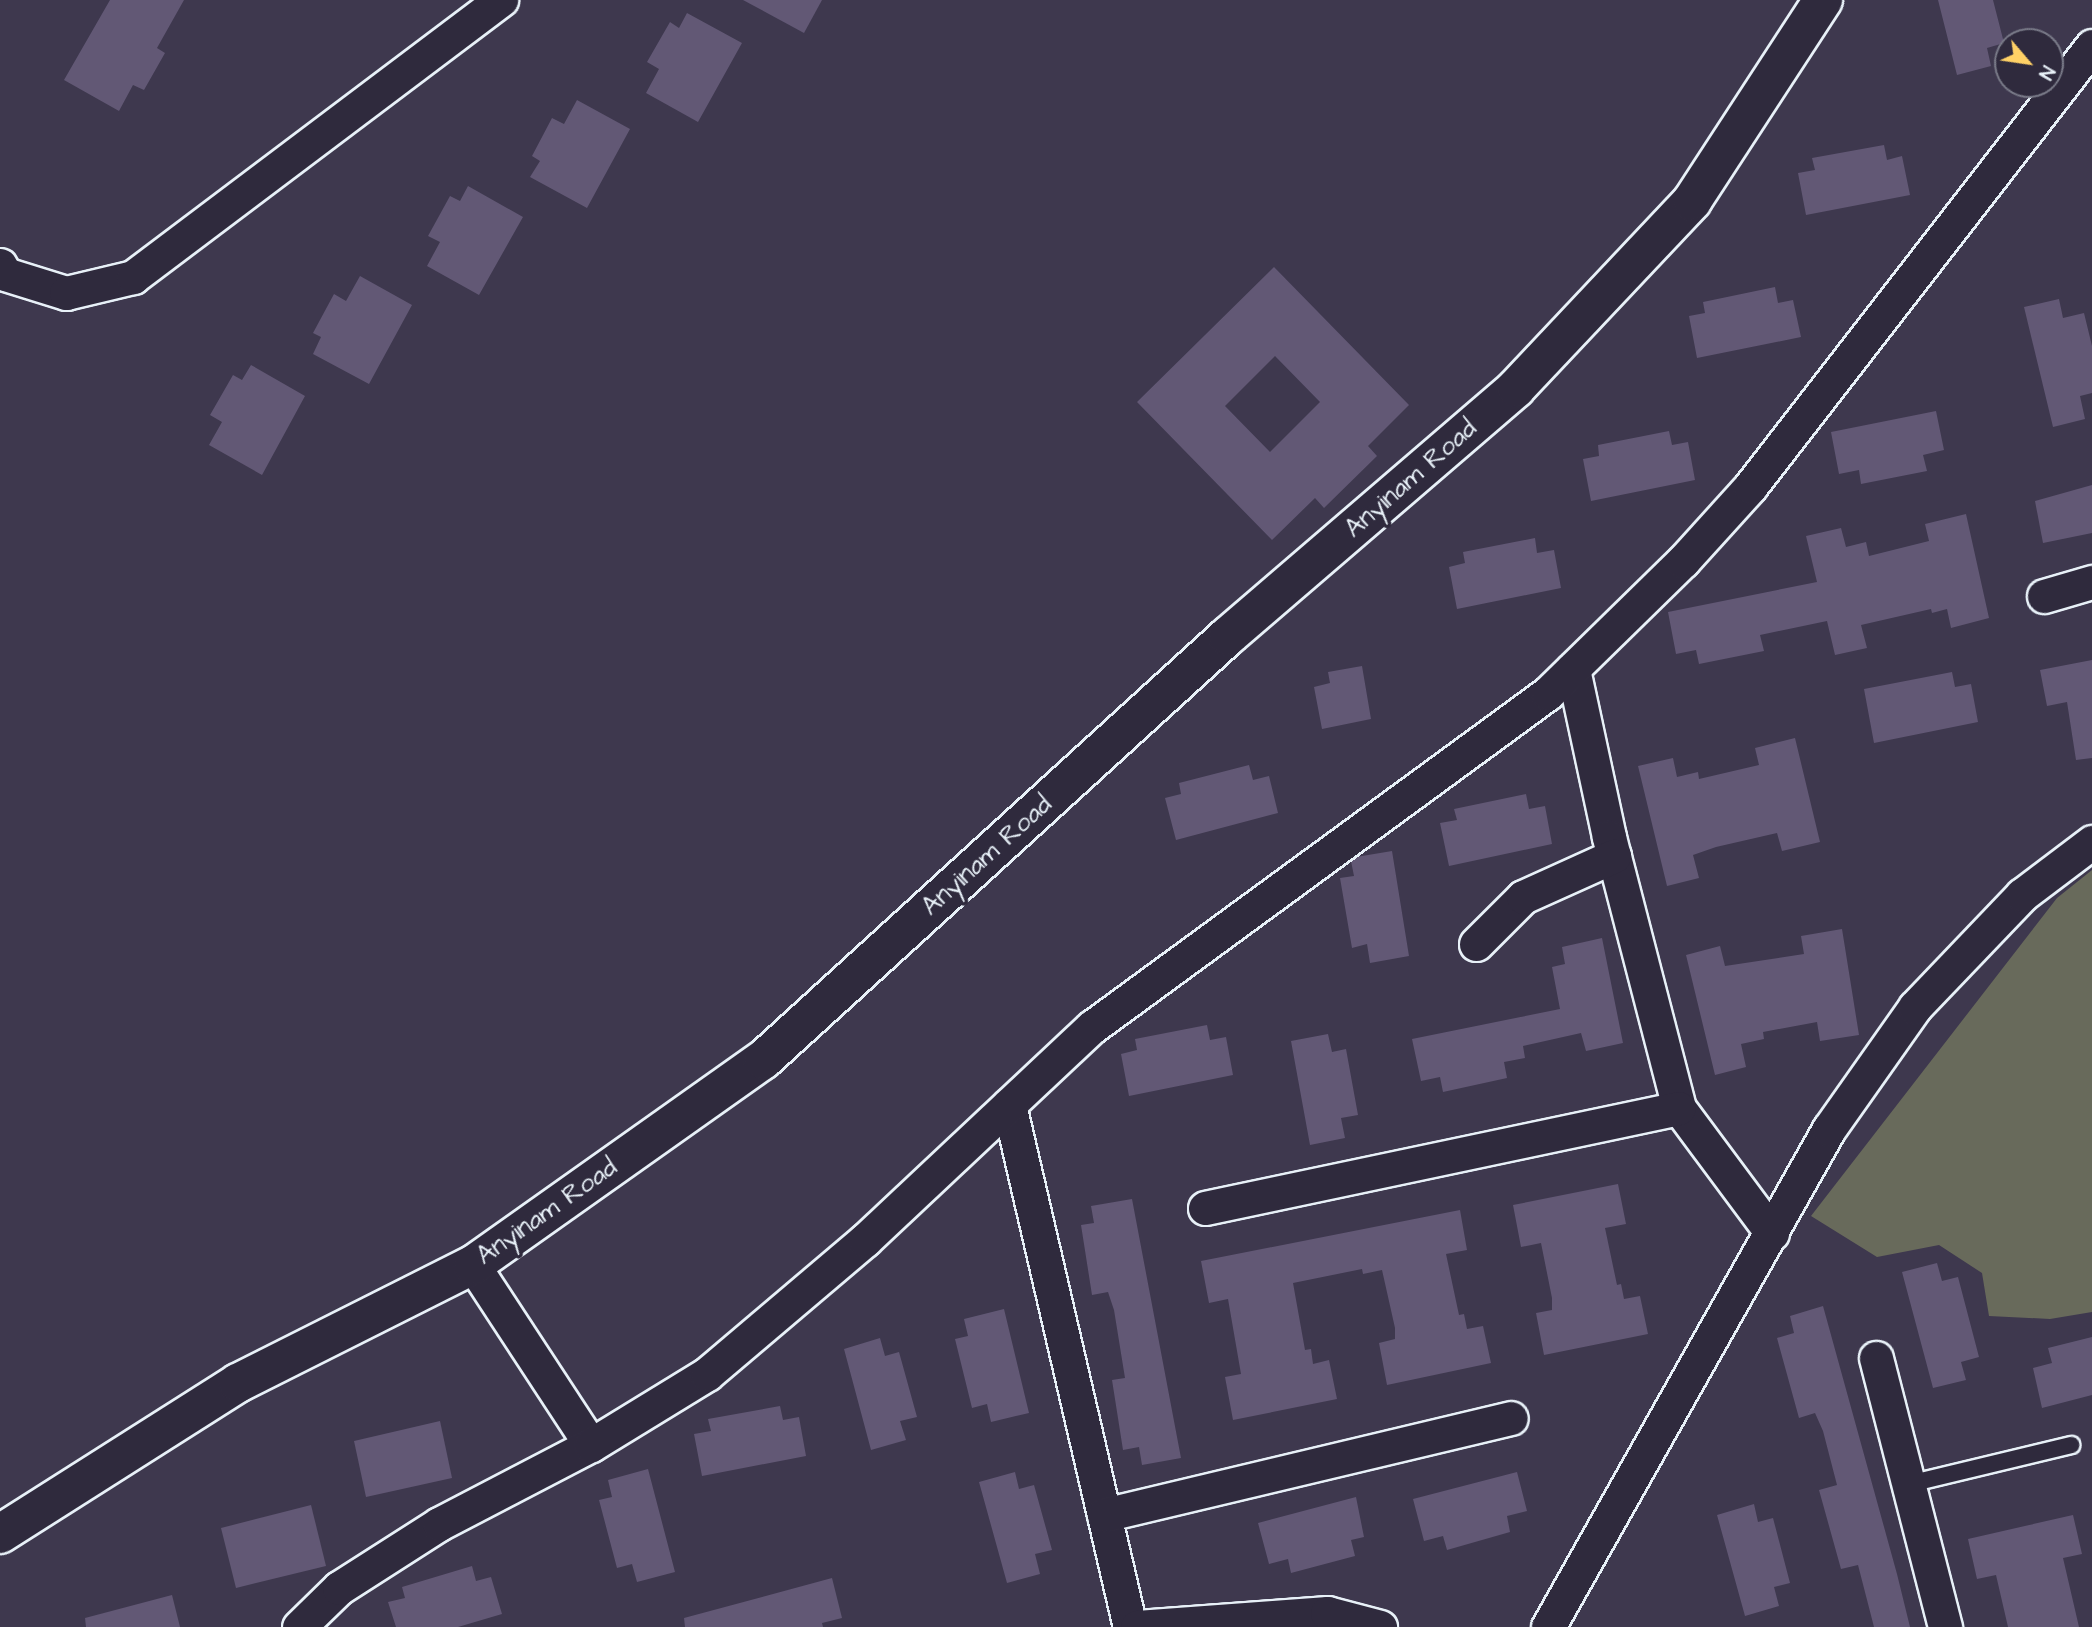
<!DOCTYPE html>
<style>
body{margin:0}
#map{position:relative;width:2092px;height:1627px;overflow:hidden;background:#3e384e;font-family:"Architects Daughter",sans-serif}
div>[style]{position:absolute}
.green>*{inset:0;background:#686a5b}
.building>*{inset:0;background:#625875}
.roads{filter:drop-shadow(2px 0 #e8f1f8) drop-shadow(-2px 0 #e8f1f8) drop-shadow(0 2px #e8f1f8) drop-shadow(0 -2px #e8f1f8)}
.lane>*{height:16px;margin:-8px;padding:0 8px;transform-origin:8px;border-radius:8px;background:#2f2a3d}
.street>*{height:33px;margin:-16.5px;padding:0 16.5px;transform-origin:16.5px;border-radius:16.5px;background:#2f2a3d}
.secondary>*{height:38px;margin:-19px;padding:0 19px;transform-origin:19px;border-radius:19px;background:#2f2a3d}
span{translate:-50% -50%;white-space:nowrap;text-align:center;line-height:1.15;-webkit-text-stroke:7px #2f2a3d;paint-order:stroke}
.street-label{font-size:26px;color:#e8f1f8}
.north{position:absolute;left:1994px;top:28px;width:70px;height:70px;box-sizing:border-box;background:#2f2a3d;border:2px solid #797a88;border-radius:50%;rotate:119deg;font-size:19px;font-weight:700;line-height:28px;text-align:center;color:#e8f1f8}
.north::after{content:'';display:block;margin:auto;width:24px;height:32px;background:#ffd166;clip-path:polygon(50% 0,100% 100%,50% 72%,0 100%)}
</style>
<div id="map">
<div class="green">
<i style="clip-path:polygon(2092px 870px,2092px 1312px,2050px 1319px,1989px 1316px,1982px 1273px,1939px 1245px,1877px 1257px,1811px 1216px,2057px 898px)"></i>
</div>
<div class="building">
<i style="clip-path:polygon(110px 0,184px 0,157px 48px,165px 53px,144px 90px,133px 85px,119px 111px,64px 80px)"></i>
<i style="clip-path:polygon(743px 0,822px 0,804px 33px)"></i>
<i style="clip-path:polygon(1938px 0,1993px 0,2004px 43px,1987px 48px,1991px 66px,1957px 75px)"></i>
<i style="clip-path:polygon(687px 13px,742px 43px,698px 122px,646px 93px,659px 69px,647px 62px,670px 22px,679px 28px)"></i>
<i style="clip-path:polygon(577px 100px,630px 129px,587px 208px,530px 177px,540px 161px,532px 156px,552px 118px,564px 124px)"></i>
<i style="clip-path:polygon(1884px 145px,1887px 160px,1902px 156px,1910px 195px,1806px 215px,1798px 173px,1815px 170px,1812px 158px)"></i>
<i style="clip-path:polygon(468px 186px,523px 217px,479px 295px,427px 266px,440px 242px,428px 236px,450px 196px,460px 201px)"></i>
<i style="clip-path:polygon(evenodd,1274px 267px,1409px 405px,1368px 446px,1377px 456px,1324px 508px,1315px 498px,1272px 540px,1137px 402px,1274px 267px,1275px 356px,1320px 402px,1270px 452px,1225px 406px,1275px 356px)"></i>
<i style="clip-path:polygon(360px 276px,412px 305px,369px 384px,313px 354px,321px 337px,313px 333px,334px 294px,346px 301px)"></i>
<i style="clip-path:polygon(1775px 287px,1778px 303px,1793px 300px,1801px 337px,1697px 358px,1689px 316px,1705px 313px,1703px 302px)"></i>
<i style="clip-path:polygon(2059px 299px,2063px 318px,2084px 313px,2092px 346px,2092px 393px,2080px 396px,2085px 419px,2053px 427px,2024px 307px)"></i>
<i style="clip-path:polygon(251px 365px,305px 396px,262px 475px,209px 445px,222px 422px,210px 415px,233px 375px,242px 380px)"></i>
<i style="clip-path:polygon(1936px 411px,1944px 450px,1923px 455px,1927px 471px,1861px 484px,1859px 470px,1839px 474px,1831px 432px)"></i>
<i style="clip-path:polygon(1669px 431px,1672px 445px,1688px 442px,1695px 480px,1591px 501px,1583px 459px,1599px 456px,1598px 445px)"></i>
<i style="clip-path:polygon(2092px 485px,2092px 533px,2043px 543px,2035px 501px)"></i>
<i style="clip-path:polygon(1966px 514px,1989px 618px,1951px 628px,1947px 609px,1932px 613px,1931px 609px,1861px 625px,1867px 648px,1835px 655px,1827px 621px,1760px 635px,1764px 651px,1699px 664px,1696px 650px,1676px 654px,1668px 612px,1817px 582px,1806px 536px,1841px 528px,1846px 547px,1866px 542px,1869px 556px,1929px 541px,1925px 524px)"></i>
<i style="clip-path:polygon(1535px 538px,1537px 553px,1554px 550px,1561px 588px,1457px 609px,1449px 567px,1465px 563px,1463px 552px)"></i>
<i style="clip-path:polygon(2092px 660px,2092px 758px,2076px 760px,2067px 702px,2047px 706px,2040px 670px)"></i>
<i style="clip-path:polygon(1362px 666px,1371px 719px,1322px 729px,1314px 687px,1330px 683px,1328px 672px)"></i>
<i style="clip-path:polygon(1952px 672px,1955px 687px,1971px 684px,1978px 722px,1874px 743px,1864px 689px)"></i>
<i style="clip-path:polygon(1795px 738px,1820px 842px,1782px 851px,1777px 833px,1716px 847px,1693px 855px,1699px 878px,1667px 886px,1638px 766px,1673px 758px,1677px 777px,1698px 772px,1699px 779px,1759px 765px,1755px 748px)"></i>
<i style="clip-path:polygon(1249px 765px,1253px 780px,1269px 776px,1278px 813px,1176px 840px,1165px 798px,1181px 794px,1179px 783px)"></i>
<i style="clip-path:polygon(1526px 794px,1529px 809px,1545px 806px,1552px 844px,1449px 866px,1440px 823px,1457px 820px,1454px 809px)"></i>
<i style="clip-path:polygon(1392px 851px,1409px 956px,1370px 963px,1367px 944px,1352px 948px,1340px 878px,1354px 876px,1351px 861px,1356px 857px)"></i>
<i style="clip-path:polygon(1842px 929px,1859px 1035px,1820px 1041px,1817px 1022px,1763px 1032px,1764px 1039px,1741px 1044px,1746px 1067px,1715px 1075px,1686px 955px,1720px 946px,1725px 966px,1804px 954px,1801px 936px)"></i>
<i style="clip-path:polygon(1602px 938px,1623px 1043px,1586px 1051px,1581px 1033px,1523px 1046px,1525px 1058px,1504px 1062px,1507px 1078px,1443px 1092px,1440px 1077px,1421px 1081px,1412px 1039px,1560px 1009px,1552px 967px,1565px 964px,1562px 947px)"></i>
<i style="clip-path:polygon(1207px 1025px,1210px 1040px,1226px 1037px,1233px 1075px,1129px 1096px,1121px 1054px,1137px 1050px,1135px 1039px)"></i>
<i style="clip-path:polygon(1328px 1034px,1332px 1052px,1346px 1049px,1358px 1115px,1341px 1118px,1345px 1138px,1310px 1145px,1291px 1041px)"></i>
<i style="clip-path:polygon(1618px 1184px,1626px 1224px,1605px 1228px,1617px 1285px,1621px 1284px,1624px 1299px,1640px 1296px,1648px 1334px,1544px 1355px,1536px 1313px,1552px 1310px,1552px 1298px,1541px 1243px,1521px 1247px,1513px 1205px)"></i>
<i style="clip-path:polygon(1132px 1199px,1181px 1458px,1142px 1465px,1139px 1447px,1123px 1450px,1112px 1380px,1125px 1378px,1114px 1310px,1108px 1292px,1092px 1295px,1081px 1225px,1094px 1223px,1091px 1206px)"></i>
<i style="clip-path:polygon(1460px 1210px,1467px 1250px,1446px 1254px,1459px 1315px,1464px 1314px,1467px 1329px,1483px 1326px,1491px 1363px,1387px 1385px,1379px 1343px,1395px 1339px,1395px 1328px,1382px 1270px,1363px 1274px,1362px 1269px,1293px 1283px,1305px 1350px,1311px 1349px,1313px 1364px,1329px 1360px,1337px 1399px,1233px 1420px,1225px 1377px,1241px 1374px,1228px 1299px,1209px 1303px,1201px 1261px)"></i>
<i style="clip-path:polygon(1937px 1263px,1942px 1281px,1958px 1277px,1979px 1357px,1961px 1362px,1966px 1380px,1933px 1388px,1902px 1272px)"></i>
<i style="clip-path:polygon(1823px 1306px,1897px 1574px,1910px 1627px,1874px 1627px,1858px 1565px,1841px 1569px,1819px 1490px,1837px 1485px,1823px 1431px,1815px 1413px,1799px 1418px,1777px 1338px,1794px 1333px,1790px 1316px)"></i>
<i style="clip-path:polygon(1004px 1309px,1029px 1413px,991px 1422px,987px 1404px,972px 1408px,955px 1339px,968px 1336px,964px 1319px)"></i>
<i style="clip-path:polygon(2092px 1337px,2092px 1395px,2042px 1408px,2033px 1368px,2052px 1363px,2048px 1348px)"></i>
<i style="clip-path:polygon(880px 1338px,885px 1356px,899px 1352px,917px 1417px,900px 1421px,906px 1440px,871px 1450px,844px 1349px)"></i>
<i style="clip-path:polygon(780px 1406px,783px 1420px,799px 1417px,806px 1456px,702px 1476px,694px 1434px,711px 1431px,708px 1419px)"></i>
<i style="clip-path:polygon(440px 1421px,452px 1478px,366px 1497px,354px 1441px)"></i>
<i style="clip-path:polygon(648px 1469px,675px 1572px,637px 1582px,632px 1564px,617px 1568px,599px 1500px,612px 1497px,608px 1480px)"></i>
<i style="clip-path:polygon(1015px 1472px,1019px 1489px,1034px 1485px,1052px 1550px,1035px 1554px,1040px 1574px,1007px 1583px,979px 1482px)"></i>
<i style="clip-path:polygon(1517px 1472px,1527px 1511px,1507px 1516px,1510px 1532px,1447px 1550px,1443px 1536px,1424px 1541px,1413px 1499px)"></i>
<i style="clip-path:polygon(1356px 1497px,1364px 1537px,1351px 1540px,1355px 1556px,1291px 1573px,1288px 1559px,1269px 1564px,1258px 1523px)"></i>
<i style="clip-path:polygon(1754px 1504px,1758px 1522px,1773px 1518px,1790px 1583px,1774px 1587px,1779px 1606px,1745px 1616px,1717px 1515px)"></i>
<i style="clip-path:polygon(311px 1505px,326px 1566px,236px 1588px,221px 1528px)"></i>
<i style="clip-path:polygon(2073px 1515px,2082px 1554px,2063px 1558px,2079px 1627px,2008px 1627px,1996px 1575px,1977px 1579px,1968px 1539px)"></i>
<i style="clip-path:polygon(472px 1566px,476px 1581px,491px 1577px,502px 1614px,458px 1627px,396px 1627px,388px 1602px,405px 1598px,402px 1587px)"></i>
<i style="clip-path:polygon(832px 1578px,842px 1618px,822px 1623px,823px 1627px,685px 1627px,684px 1618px)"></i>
<i style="clip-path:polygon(172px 1595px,180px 1627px,86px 1627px,85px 1618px)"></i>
</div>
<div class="roads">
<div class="lane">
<i style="left:1909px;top:1484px;width:167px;rotate:-13.5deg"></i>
</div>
<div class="street">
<i style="left:0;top:265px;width:10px;rotate:61deg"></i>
<i style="left:5px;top:274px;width:64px;rotate:17.3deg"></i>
<i style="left:66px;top:293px;width:69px;rotate:-13.4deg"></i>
<i style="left:133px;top:277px;width:461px;rotate:-37deg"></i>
<i style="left:2044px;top:596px;width:50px;rotate:-16.3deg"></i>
<i style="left:1573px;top:669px;width:172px;rotate:77.9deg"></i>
<i style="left:1609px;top:837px;width:280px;rotate:75.5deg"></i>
<i style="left:1679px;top:1108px;width:156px;rotate:53.4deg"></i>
<i style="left:1476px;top:944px;width:66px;rotate:-45deg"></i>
<i style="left:1523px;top:897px;width:100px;rotate:-24.3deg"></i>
<i style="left:1009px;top:1105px;width:536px;rotate:76.95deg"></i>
<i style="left:1205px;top:1208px;width:484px;rotate:-11.9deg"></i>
<i style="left:473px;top:1265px;width:215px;rotate:56.8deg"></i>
<i style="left:1876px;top:1358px;width:278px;rotate:75.6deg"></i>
<i style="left:1104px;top:1515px;width:418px;rotate:-13.4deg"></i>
<i style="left:299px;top:1627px;width:56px;rotate:-44.3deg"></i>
<i style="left:339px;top:1588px;width:119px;rotate:-32.6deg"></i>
<i style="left:439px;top:1524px;width:171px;rotate:-27.5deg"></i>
<i style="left:591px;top:1445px;width:136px;rotate:-31.5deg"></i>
<i style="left:707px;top:1374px;width:207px;rotate:-40.3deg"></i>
<i style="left:865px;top:1240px;width:311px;rotate:-43.2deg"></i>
<i style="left:1092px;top:1027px;width:565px;rotate:-36.22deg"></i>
<i style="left:1548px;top:693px;width:189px;rotate:-44.4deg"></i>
<i style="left:1683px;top:561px;width:100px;rotate:-47.8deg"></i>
<i style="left:1750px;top:487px;width:558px;rotate:-52.21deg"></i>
<i style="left:1137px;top:1627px;width:191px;rotate:-4.2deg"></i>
<i style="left:1327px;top:1613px;width:55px;rotate:14.8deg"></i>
<i style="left:1548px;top:1627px;width:572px;rotate:-60.57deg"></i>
<i style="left:1829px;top:1129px;width:149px;rotate:-54.8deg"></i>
<i style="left:1915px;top:1007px;width:155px;rotate:-46.3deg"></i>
<i style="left:2022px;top:895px;width:88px;rotate:-37.1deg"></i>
</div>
<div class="secondary">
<i style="left:0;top:1534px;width:282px;rotate:-32.4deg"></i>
<i style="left:238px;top:1383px;width:263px;rotate:-26.7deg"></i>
<i style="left:473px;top:1265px;width:355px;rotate:-35.3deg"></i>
<i style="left:763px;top:1060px;width:629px;rotate:-42.36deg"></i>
<i style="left:1228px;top:636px;width:380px;rotate:-40.7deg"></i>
<i style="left:1516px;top:388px;width:257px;rotate:-46.7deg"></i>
<i style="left:1692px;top:201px;width:240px;rotate:-56.9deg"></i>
</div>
</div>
<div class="street-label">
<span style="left:1411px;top:479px;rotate:-41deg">Anyinam Road</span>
<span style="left:987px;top:856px;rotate:-42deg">Anyinam Road</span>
<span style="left:547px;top:1212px;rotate:-35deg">Anyinam Road</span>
</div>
<div class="north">N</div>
</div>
